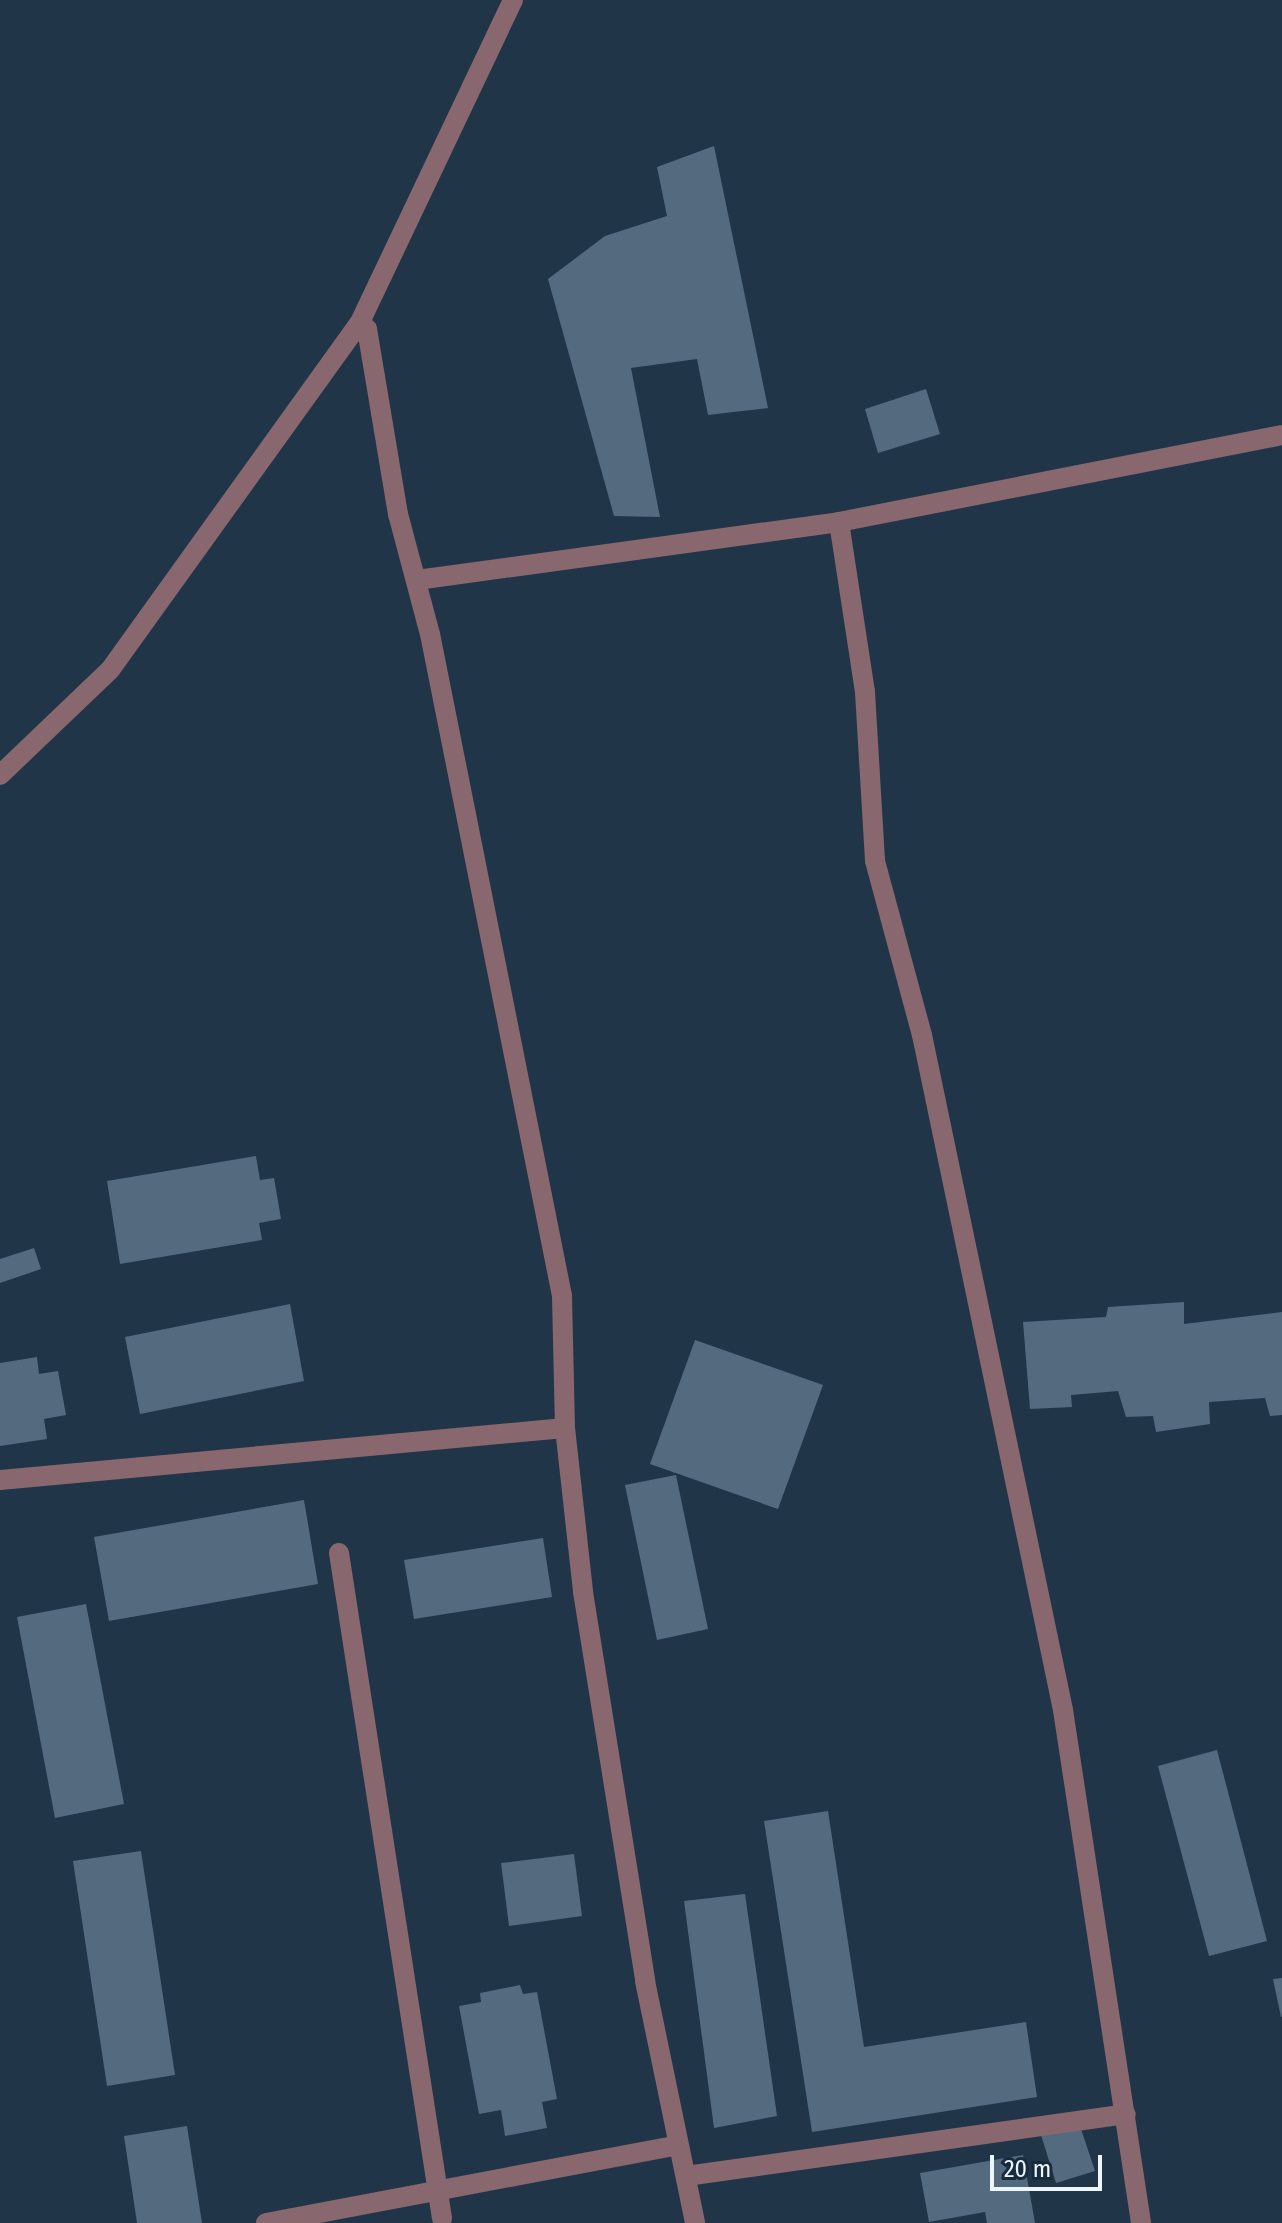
<!DOCTYPE html>
<style>
body{margin:0}
#map{position:relative;width:1282px;height:2223px;overflow:hidden;background:#213548;font-family:"Fira Sans Condensed",sans-serif}
div>[style]{position:absolute}
.building>*{inset:0;background:#546a7f}
.minor>*{height:20px;margin:-10px;padding:0 10px;transform-origin:10px;border-radius:10px;background:#88686e}
span{translate:-50% -50%;white-space:nowrap;text-align:center;line-height:1.15;-webkit-text-stroke:6px #172b3d;paint-order:stroke}
.scale{position:absolute;left:990px;top:2155px;width:112px;height:36px;box-sizing:border-box;border:4px solid #eef6fd;border-top:0;padding-left:10px;font-size:24px;line-height:28px;white-space:nowrap;color:#eef6fd;-webkit-text-stroke:6px #172b3d;paint-order:stroke}
</style>
<div id="map">
<div class="building">
<i style="clip-path:polygon(714px 146px,768px 408px,708px 415px,697px 359px,631px 368px,660px 517px,614px 516px,548px 279px,605px 236px,667px 216px,657px 167px)"></i>
<i style="clip-path:polygon(926px 389px,940px 434px,878px 453px,865px 409px)"></i>
<i style="clip-path:polygon(256px 1156px,260px 1180px,274px 1178px,281px 1219px,259px 1223px,262px 1240px,120px 1264px,107px 1181px)"></i>
<i style="clip-path:polygon(34px 1248px,41px 1269px,0 1283px,0 1259px)"></i>
<i style="clip-path:polygon(1184px 1302px,1184px 1324px,1282px 1312px,1282px 1415px,1270px 1416px,1265px 1398px,1209px 1402px,1210px 1424px,1156px 1432px,1153px 1416px,1126px 1417px,1118px 1391px,1071px 1395px,1072px 1407px,1030px 1409px,1023px 1322px,1106px 1317px,1108px 1307px)"></i>
<i style="clip-path:polygon(290px 1304px,304px 1381px,140px 1414px,125px 1337px)"></i>
<i style="clip-path:polygon(695px 1340px,823px 1385px,778px 1509px,650px 1464px)"></i>
<i style="clip-path:polygon(37px 1357px,39px 1374px,58px 1371px,66px 1415px,44px 1419px,47px 1439px,0 1446px,0 1363px)"></i>
<i style="clip-path:polygon(676px 1475px,708px 1629px,657px 1640px,625px 1485px)"></i>
<i style="clip-path:polygon(304px 1500px,318px 1584px,109px 1621px,94px 1537px)"></i>
<i style="clip-path:polygon(543px 1538px,552px 1597px,414px 1619px,404px 1560px)"></i>
<i style="clip-path:polygon(86px 1604px,124px 1804px,55px 1818px,17px 1617px)"></i>
<i style="clip-path:polygon(1217px 1750px,1267px 1941px,1209px 1956px,1158px 1766px)"></i>
<i style="clip-path:polygon(828px 1811px,864px 2047px,1026px 2022px,1037px 2097px,812px 2132px,764px 1821px)"></i>
<i style="clip-path:polygon(141px 1851px,175px 2075px,107px 2086px,73px 1861px)"></i>
<i style="clip-path:polygon(574px 1854px,582px 1916px,509px 1926px,501px 1863px)"></i>
<i style="clip-path:polygon(745px 1894px,777px 2116px,714px 2128px,684px 1901px)"></i>
<i style="clip-path:polygon(1282px 1978px,1282px 2017px,1281px 2017px,1273px 1979px)"></i>
<i style="clip-path:polygon(520px 1985px,523px 1994px,537px 1992px,557px 2099px,542px 2102px,547px 2128px,505px 2136px,501px 2110px,479px 2114px,459px 2006px,481px 2002px,480px 1993px)"></i>
<i style="clip-path:polygon(187px 2126px,202px 2223px,137px 2223px,124px 2136px)"></i>
<i style="clip-path:polygon(1080px 2126px,1095px 2171px,1056px 2183px,1041px 2135px)"></i>
<i style="clip-path:polygon(1023px 2155px,1035px 2223px,987px 2223px,985px 2212px,929px 2222px,920px 2173px)"></i>
</div>
<div class="minor">
<i style="left:513px;top:0;width:359px;rotate:115.4deg"></i>
<i style="left:359px;top:324px;width:9px;rotate:32deg"></i>
<i style="left:367px;top:329px;width:188px;rotate:80.5deg"></i>
<i style="left:398px;top:514px;width:124px;rotate:75.1deg"></i>
<i style="left:430px;top:634px;width:675px;rotate:78.72deg"></i>
<i style="left:562px;top:1296px;width:132px;rotate:88.7deg"></i>
<i style="left:565px;top:1428px;width:165px;rotate:83.7deg"></i>
<i style="left:583px;top:1592px;width:394px;rotate:80.9deg"></i>
<i style="left:645px;top:1981px;width:247px;rotate:78.3deg"></i>
<i style="left:839px;top:522px;width:172px;rotate:81.3deg"></i>
<i style="left:865px;top:692px;width:169px;rotate:86.6deg"></i>
<i style="left:875px;top:861px;width:180px;rotate:74.9deg"></i>
<i style="left:922px;top:1035px;width:690px;rotate:78.2deg"></i>
<i style="left:1063px;top:1710px;width:519px;rotate:81.35deg"></i>
<i style="left:417px;top:580px;width:426px;rotate:-7.8deg"></i>
<i style="left:839px;top:522px;width:451px;rotate:-11.1deg"></i>
<i style="left:0;top:775px;width:152px;rotate:-43.7deg"></i>
<i style="left:110px;top:670px;width:426px;rotate:-54.3deg"></i>
<i style="left:0;top:1480px;width:567px;rotate:-5.26deg"></i>
<i style="left:339px;top:1553px;width:673px;rotate:81.2deg"></i>
<i style="left:686px;top:2176px;width:444px;rotate:-8deg"></i>
<i style="left:266px;top:2223px;width:419px;rotate:-10.7deg"></i>
</div>
<div class="scale">20 m</div>
</div>
